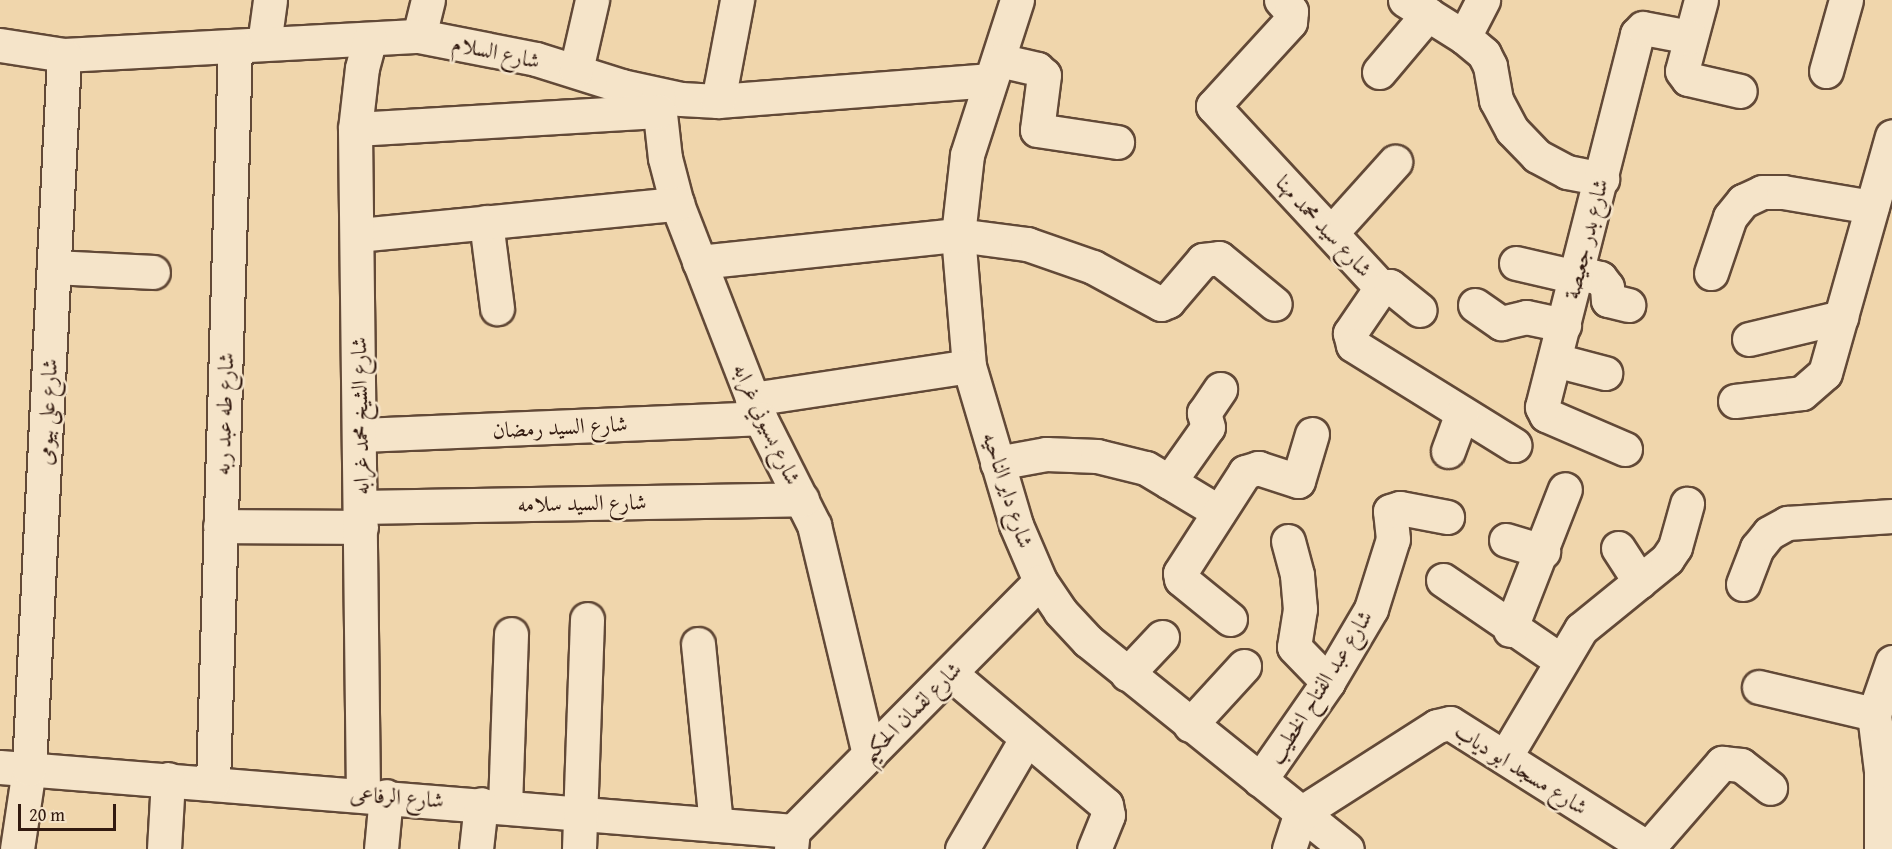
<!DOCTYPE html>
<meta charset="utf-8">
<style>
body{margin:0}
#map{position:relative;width:1892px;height:849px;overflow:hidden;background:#f0d6ac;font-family:"Gentium Book Plus",Amiri,serif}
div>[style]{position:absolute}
.roads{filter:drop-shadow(2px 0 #624937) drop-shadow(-2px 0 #624937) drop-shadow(0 2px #624937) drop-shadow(0 -2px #624937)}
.minor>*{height:33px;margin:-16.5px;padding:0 16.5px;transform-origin:16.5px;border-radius:16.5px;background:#f5e4c9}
span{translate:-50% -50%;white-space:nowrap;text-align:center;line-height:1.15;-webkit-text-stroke:5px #f5e4c9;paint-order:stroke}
.street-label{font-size:22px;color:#321a10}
.scale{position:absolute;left:18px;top:804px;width:98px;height:27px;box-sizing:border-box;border:3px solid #321a10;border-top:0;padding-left:8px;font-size:18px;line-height:21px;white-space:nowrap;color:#321a10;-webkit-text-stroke:4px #f5e4c9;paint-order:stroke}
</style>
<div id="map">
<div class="roads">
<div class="minor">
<i style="left:1017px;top:0;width:163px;rotate:107.9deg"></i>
<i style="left:967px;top:155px;width:81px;rotate:96.4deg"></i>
<i style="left:958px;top:235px;width:131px;rotate:85.2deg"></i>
<i style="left:969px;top:366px;width:166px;rotate:73.5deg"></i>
<i style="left:1016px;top:525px;width:61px;rotate:66.8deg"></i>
<i style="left:1040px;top:581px;width:36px;rotate:56deg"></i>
<i style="left:1060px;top:611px;width:41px;rotate:47deg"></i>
<i style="left:1088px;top:641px;width:332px;rotate:38.8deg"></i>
<i style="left:1281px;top:0;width:15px;rotate:48deg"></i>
<i style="left:1291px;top:11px;width:11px;rotate:95deg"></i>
<i style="left:1290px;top:22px;width:114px;rotate:132.5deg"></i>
<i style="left:1213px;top:106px;width:241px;rotate:47.2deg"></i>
<i style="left:1377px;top:283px;width:9px;rotate:84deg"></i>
<i style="left:1378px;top:292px;width:50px;rotate:124.3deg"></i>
<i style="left:1350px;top:333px;width:12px;rotate:76deg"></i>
<i style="left:1353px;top:345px;width:190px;rotate:31.8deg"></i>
<i style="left:1405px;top:0;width:70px;rotate:32.1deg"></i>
<i style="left:1464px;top:37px;width:26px;rotate:40deg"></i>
<i style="left:1484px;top:54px;width:13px;rotate:63deg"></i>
<i style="left:1490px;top:66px;width:35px;rotate:80deg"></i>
<i style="left:1496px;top:100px;width:34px;rotate:62deg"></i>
<i style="left:1512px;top:130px;width:36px;rotate:46deg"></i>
<i style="left:1537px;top:156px;width:34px;rotate:28deg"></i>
<i style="left:1567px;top:172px;width:36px;rotate:11deg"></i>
<i style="left:1701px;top:0;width:73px;rotate:105deg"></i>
<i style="left:1682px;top:71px;width:10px;rotate:53deg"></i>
<i style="left:1688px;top:79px;width:53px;rotate:13deg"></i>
<i style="left:419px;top:36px;width:37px;rotate:-76deg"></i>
<i style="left:1464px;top:37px;width:42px;rotate:-62.8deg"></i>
<i style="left:264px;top:44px;width:44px;rotate:-82.2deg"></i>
<i style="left:0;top:45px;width:65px;rotate:8.9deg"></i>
<i style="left:64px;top:55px;width:356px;rotate:-3.1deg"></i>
<i style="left:419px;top:36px;width:119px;rotate:11.1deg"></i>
<i style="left:536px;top:59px;width:90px;rotate:17.4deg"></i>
<i style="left:622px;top:86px;width:60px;rotate:12.4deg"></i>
<i style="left:681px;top:99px;width:37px;rotate:3deg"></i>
<i style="left:718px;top:101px;width:271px;rotate:-4.4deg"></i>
<i style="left:999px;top:60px;width:39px;rotate:13deg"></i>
<i style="left:1037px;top:69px;width:9px;rotate:41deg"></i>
<i style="left:1044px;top:75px;width:55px;rotate:97.3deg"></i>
<i style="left:1037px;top:130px;width:81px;rotate:8.5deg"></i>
<i style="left:576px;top:70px;width:72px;rotate:-77.1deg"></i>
<i style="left:1826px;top:71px;width:74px;rotate:-74.3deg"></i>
<i style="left:1379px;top:72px;width:76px;rotate:-49.8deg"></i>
<i style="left:658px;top:96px;width:62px;rotate:83.6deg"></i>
<i style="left:665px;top:158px;width:48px;rotate:75.4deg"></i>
<i style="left:677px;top:204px;width:230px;rotate:68.8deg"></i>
<i style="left:760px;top:418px;width:120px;rotate:63.2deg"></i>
<i style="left:814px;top:525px;width:236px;rotate:76.5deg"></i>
<i style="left:718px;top:101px;width:103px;rotate:-79.3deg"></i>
<i style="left:355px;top:129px;width:304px;rotate:-3.4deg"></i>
<i style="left:486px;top:222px;width:87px;rotate:82.7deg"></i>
<i style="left:1331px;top:233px;width:96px;rotate:-48deg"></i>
<i style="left:358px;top:235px;width:321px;rotate:-5.6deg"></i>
<i style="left:699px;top:262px;width:260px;rotate:-6deg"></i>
<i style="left:958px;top:235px;width:70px;rotate:7.4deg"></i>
<i style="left:1027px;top:244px;width:70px;rotate:19.2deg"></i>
<i style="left:1093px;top:267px;width:77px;rotate:28.6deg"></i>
<i style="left:1161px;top:304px;width:8px;rotate:-23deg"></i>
<i style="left:1168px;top:301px;width:54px;rotate:-49.5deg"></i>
<i style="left:1203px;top:260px;width:16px;rotate:-7deg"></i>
<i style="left:1219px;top:258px;width:72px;rotate:39.4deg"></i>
<i style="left:1516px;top:263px;width:62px;rotate:13.1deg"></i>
<i style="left:54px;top:267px;width:99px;rotate:2.9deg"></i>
<i style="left:1577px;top:272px;width:24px;rotate:15deg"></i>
<i style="left:1600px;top:278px;width:11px;rotate:52deg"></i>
<i style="left:1607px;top:287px;width:13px;rotate:86deg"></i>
<i style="left:1608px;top:300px;width:21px;rotate:14deg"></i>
<i style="left:1711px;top:273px;width:59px;rotate:-71.3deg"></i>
<i style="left:1730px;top:217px;width:21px;rotate:-51deg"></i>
<i style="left:1743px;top:201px;width:21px;rotate:-25deg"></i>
<i style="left:1762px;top:192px;width:21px"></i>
<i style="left:1783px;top:192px;width:90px;rotate:9.6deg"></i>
<i style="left:1378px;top:292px;width:13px;rotate:-27deg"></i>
<i style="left:1390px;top:286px;width:38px;rotate:39deg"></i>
<i style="left:1475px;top:305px;width:32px;rotate:35deg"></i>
<i style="left:1501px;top:323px;width:26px;rotate:-13deg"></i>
<i style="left:1526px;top:317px;width:39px;rotate:12deg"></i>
<i style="left:1749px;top:339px;width:95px;rotate:-13.4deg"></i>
<i style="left:1555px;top:360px;width:52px;rotate:14.6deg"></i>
<i style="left:752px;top:399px;width:219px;rotate:-8.6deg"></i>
<i style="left:1735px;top:401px;width:67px;rotate:-6.8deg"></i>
<i style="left:1802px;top:393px;width:30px;rotate:-41deg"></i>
<i style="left:1825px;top:373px;width:246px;rotate:-74.2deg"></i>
<i style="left:360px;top:435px;width:400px;rotate:-2.4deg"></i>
<i style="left:1625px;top:449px;width:86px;rotate:-156.7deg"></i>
<i style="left:1546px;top:415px;width:9px;rotate:-117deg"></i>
<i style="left:1542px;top:407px;width:385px;rotate:-75.7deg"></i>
<i style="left:1637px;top:34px;width:8px;rotate:-45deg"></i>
<i style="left:1643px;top:28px;width:48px;rotate:10.8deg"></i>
<i style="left:1448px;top:451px;width:40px;rotate:-69.8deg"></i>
<i style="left:997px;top:463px;width:50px;rotate:-10.4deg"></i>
<i style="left:1046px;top:454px;width:51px;rotate:2.2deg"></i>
<i style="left:1097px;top:456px;width:50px;rotate:13.8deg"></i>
<i style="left:1146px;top:468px;width:85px;rotate:31.1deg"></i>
<i style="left:1169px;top:482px;width:67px;rotate:-54.7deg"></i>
<i style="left:1208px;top:427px;width:15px;rotate:-106deg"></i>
<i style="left:1204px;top:413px;width:29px;rotate:-56deg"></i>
<i style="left:361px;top:507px;width:441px;rotate:-1deg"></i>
<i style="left:220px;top:526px;width:141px;rotate:0.4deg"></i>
<i style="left:1506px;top:540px;width:39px;rotate:17deg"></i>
<i style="left:1288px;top:541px;width:35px;rotate:75deg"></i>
<i style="left:1297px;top:575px;width:34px;rotate:85deg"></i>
<i style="left:1300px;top:609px;width:38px;rotate:99deg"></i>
<i style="left:1294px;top:647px;width:49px;rotate:45.8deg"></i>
<i style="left:1618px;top:548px;width:40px;rotate:57.1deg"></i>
<i style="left:1443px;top:580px;width:142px;rotate:34.4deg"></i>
<i style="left:1743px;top:584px;width:39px;rotate:-69deg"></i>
<i style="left:1757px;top:548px;width:19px;rotate:-51deg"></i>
<i style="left:1769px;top:533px;width:21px;rotate:-29deg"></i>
<i style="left:1787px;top:523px;width:105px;rotate:-3.8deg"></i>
<i style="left:1230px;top:619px;width:63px;rotate:-140.8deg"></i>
<i style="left:1181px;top:579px;width:6px;rotate:-99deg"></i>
<i style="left:1180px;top:573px;width:120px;rotate:-57.2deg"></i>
<i style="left:1245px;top:472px;width:14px;rotate:-17deg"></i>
<i style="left:1258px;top:468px;width:42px;rotate:18deg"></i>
<i style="left:1298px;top:481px;width:49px;rotate:-73.4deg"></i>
<i style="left:1510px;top:630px;width:151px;rotate:-68.7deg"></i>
<i style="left:698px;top:644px;width:181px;rotate:84.3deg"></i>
<i style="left:950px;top:673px;width:204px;rotate:40.2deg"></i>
<i style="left:1106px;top:805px;width:10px;rotate:79deg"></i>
<i style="left:1108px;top:815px;width:37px;rotate:112deg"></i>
<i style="left:1127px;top:674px;width:51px;rotate:-46.6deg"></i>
<i style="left:1759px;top:687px;width:118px;rotate:13.2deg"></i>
<i style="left:1190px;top:725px;width:80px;rotate:-47.5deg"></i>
<i style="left:1505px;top:757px;width:149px;rotate:-59.3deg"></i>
<i style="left:1581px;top:629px;width:111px;rotate:-39.1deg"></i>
<i style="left:1667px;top:559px;width:14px;rotate:-56deg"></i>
<i style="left:1675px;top:547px;width:45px;rotate:-74.4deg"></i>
<i style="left:0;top:767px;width:796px;rotate:4.61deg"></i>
<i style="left:1260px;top:780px;width:119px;rotate:-55.2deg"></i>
<i style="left:1328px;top:682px;width:85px;rotate:-59.5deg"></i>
<i style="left:1371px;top:609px;width:73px;rotate:-72.6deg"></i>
<i style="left:1393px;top:539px;width:28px;rotate:-96deg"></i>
<i style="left:1390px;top:511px;width:10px;rotate:-17deg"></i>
<i style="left:1400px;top:508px;width:48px;rotate:10.8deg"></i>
<i style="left:213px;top:783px;width:737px;rotate:-88.29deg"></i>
<i style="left:363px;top:795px;width:666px;rotate:-90.69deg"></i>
<i style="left:355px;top:129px;width:61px;rotate:-83.5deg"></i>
<i style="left:362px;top:68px;width:30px;rotate:-75deg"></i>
<i style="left:505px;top:806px;width:172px;rotate:-88deg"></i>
<i style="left:1648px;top:848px;width:113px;rotate:-49deg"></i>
<i style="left:1722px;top:763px;width:19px;rotate:6deg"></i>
<i style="left:1741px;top:765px;width:37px;rotate:38deg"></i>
<i style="left:17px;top:849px;width:81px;rotate:-81.5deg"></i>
<i style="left:29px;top:769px;width:715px;rotate:-87.19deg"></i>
<i style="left:164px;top:849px;width:70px;rotate:-86.7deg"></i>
<i style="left:381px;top:849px;width:53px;rotate:-84.6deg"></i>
<i style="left:476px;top:849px;width:45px;rotate:-83.7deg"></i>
<i style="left:579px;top:849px;width:230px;rotate:-88deg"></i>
<i style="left:791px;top:849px;width:18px;rotate:-84deg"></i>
<i style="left:793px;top:831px;width:351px;rotate:-45.3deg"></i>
<i style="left:962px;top:849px;width:127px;rotate:-59.8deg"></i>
<i style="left:1289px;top:849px;width:38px;rotate:-72deg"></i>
<i style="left:1301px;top:813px;width:161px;rotate:-32.6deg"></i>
<i style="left:1437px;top:726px;width:13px;rotate:-13deg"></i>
<i style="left:1450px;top:723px;width:236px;rotate:32.3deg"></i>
<i style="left:1881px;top:849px;width:78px;rotate:-90deg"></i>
<i style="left:1881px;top:771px;width:57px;rotate:-97deg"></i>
<i style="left:1874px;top:714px;width:55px;rotate:-70.9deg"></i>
</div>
</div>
<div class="street-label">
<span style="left:496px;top:52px;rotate:12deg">شارع السلام</span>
<span style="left:1324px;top:226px;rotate:47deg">شارع سيد محمد مهنا</span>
<span style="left:1586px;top:239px;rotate:-76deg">شارع بدر جعيصة</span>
<span style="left:47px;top:412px;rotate:-87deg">شارع على بيومى</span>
<span style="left:224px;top:414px;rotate:-88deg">شارع طه عبد ربه</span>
<span style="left:360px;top:416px;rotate:-91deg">شارع الشيخ محمد غرابه</span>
<span style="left:767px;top:424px;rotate:65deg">شارع بسيوني غرابه</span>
<span style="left:560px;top:427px;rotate:-3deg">شارع السيد رمضان</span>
<span style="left:1008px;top:490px;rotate:72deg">شارع داير الناحيه</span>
<span style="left:582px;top:503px;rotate:-1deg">شارع السيد سلامه</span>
<span style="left:1320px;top:687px;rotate:-58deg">شارع عبد الفتاح الخطيب</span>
<span style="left:911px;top:712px;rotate:-45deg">شارع لقمان الحكيم</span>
<span style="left:1521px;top:769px;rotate:32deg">شارع مسجد ابو دياب</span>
<span style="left:397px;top:797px;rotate:4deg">شارع الرفاعى</span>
</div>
<div class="scale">20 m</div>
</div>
